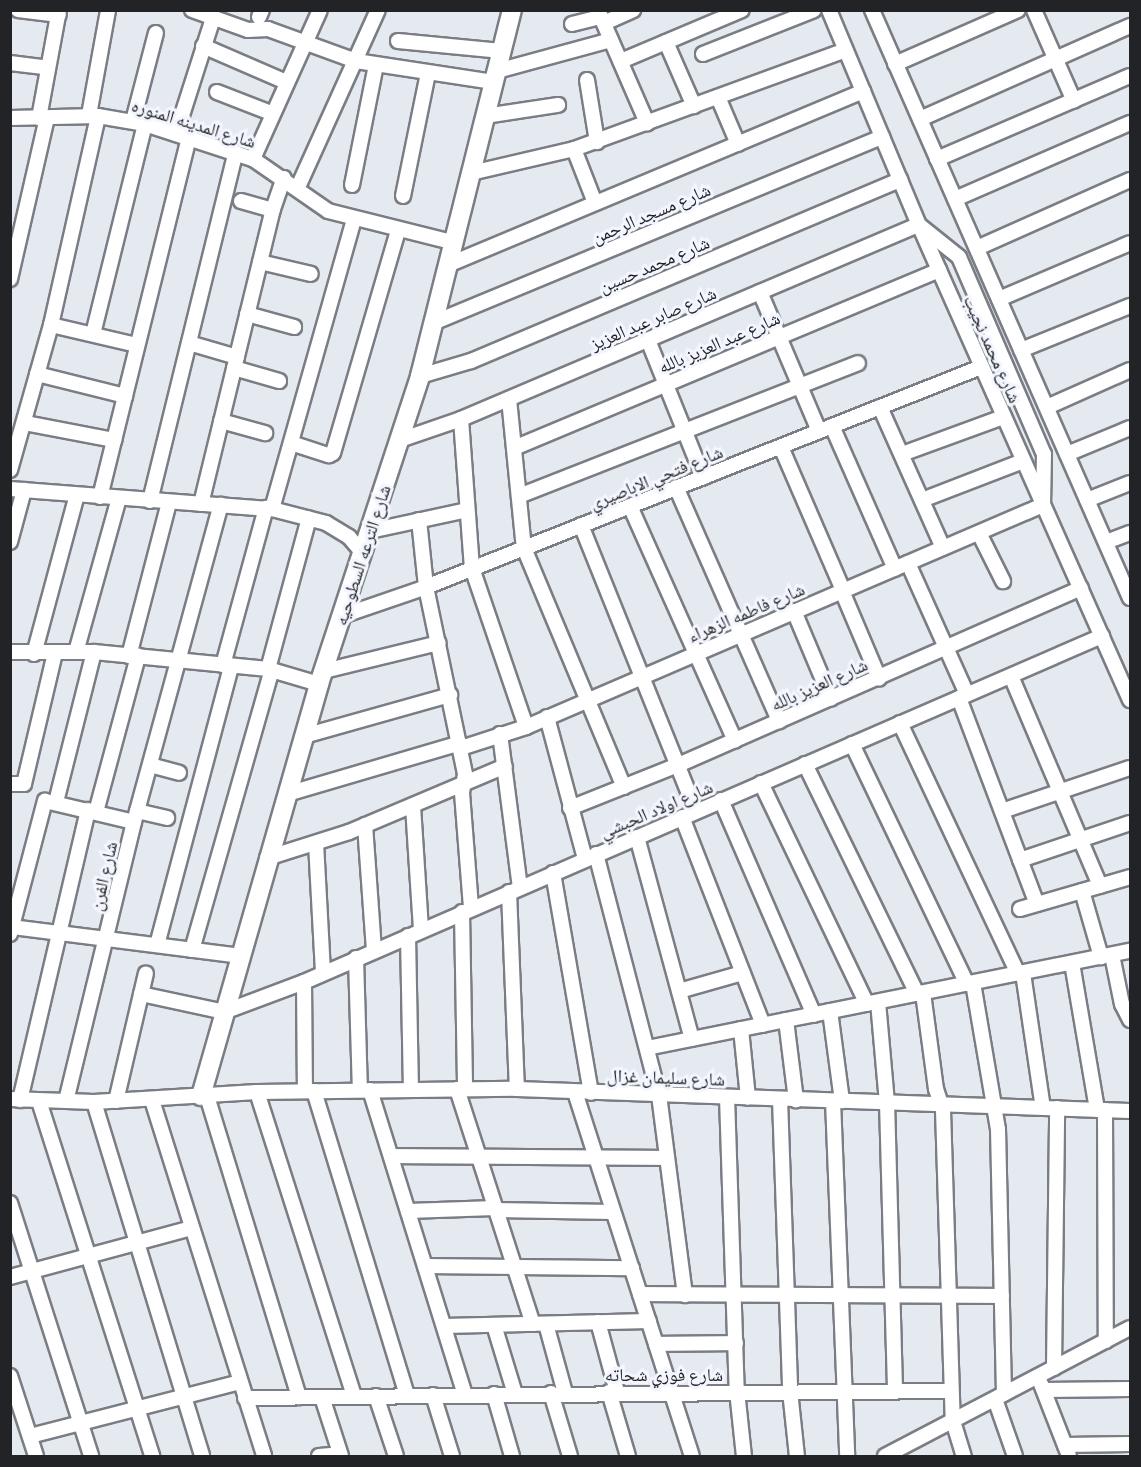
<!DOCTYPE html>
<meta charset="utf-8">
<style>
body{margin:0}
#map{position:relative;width:1141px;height:1467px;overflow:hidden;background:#e5e9f0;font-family:Barlow,"Noto Naskh Arabic",sans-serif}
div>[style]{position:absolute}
.roads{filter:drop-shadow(2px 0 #7a7d84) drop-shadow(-2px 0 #7a7d84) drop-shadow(0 2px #7a7d84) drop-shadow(0 -2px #7a7d84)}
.minor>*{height:14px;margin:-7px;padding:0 7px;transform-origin:7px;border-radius:7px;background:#fff}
.tertiary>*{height:18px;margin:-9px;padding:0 9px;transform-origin:9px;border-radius:9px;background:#fff}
span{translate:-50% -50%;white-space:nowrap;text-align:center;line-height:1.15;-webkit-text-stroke:6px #f3f6fe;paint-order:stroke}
.street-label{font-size:18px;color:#222326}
.frame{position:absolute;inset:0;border:12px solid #222326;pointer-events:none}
</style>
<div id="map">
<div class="roads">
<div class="minor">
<i style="left:18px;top:10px;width:41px;rotate:7deg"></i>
<i style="left:192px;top:10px;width:59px;rotate:19.7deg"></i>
<i style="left:248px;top:30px;width:20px;rotate:-3deg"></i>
<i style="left:268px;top:29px;width:94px;rotate:20deg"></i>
<i style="left:356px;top:61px;width:139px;rotate:8.7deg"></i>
<i style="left:829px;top:10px;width:233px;rotate:67.3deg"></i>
<i style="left:919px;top:225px;width:520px;rotate:66.05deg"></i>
<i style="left:872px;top:10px;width:642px;rotate:66.31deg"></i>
<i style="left:1034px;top:10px;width:99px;rotate:66.3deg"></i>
<i style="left:259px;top:17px;width:8px;rotate:-67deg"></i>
<i style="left:604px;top:23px;width:32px;rotate:-24deg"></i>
<i style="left:572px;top:24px;width:30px;rotate:-14deg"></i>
<i style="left:601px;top:17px;width:116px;rotate:66.5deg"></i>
<i style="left:398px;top:41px;width:104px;rotate:5.5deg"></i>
<i style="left:666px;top:42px;width:70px;rotate:66.4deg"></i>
<i style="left:203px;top:46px;width:90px;rotate:23.4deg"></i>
<i style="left:703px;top:54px;width:119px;rotate:-21.6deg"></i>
<i style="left:621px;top:61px;width:131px;rotate:-22.9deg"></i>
<i style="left:10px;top:63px;width:38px;rotate:7deg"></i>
<i style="left:895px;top:64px;width:134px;rotate:-23.7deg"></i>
<i style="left:497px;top:71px;width:118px;rotate:-15.2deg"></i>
<i style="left:587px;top:80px;width:63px;rotate:80.8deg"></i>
<i style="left:217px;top:92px;width:58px;rotate:21.3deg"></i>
<i style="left:718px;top:97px;width:51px;rotate:66.9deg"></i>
<i style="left:89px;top:115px;width:107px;rotate:-79.7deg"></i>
<i style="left:485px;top:116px;width:74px;rotate:-8.6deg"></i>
<i style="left:10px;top:118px;width:88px;rotate:-1.3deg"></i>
<i style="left:98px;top:116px;width:48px;rotate:9.7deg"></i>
<i style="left:145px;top:124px;width:114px;rotate:18deg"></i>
<i style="left:253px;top:159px;width:91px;rotate:34.7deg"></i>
<i style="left:328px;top:211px;width:131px;rotate:14.1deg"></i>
<i style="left:39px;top:118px;width:110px;rotate:-79.5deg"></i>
<i style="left:920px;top:119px;width:230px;rotate:-23.9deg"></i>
<i style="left:133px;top:121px;width:91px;rotate:-75.4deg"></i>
<i style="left:176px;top:134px;width:122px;rotate:-72.3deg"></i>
<i style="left:574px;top:149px;width:58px;rotate:68.7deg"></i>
<i style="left:253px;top:159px;width:163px;rotate:-65.8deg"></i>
<i style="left:937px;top:159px;width:210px;rotate:-23.3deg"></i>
<i style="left:471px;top:173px;width:106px;rotate:-13.1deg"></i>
<i style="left:574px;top:149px;width:289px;rotate:-20deg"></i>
<i style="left:352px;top:185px;width:122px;rotate:-78.7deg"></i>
<i style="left:298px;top:187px;width:194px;rotate:-65.7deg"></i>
<i style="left:403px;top:196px;width:126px;rotate:-78.5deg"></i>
<i style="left:955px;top:199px;width:191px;rotate:-23.5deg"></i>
<i style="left:241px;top:201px;width:33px;rotate:16deg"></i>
<i style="left:977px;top:248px;width:167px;rotate:-24deg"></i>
<i style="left:260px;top:262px;width:52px;rotate:13.2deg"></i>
<i style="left:450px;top:264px;width:448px;rotate:-22.7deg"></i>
<i style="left:10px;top:279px;width:165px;rotate:-77.1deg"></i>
<i style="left:760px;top:292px;width:151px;rotate:67deg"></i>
<i style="left:999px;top:299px;width:142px;rotate:-23.1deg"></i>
<i style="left:247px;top:314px;width:49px;rotate:15.5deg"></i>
<i style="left:435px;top:322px;width:484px;rotate:-22.5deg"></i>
<i style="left:51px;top:325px;width:88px;rotate:13.1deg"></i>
<i style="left:93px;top:334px;width:216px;rotate:-76.1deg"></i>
<i style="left:648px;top:340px;width:148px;rotate:68.1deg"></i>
<i style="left:189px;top:343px;width:50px;rotate:16.3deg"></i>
<i style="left:1021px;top:350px;width:118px;rotate:-22deg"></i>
<i style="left:234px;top:368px;width:47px;rotate:16.1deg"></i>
<i style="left:37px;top:374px;width:91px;rotate:14deg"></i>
<i style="left:420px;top:376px;width:53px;rotate:-16.4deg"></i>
<i style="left:471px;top:361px;width:466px;rotate:-22.9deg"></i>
<i style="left:509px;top:399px;width:150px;rotate:84.3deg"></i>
<i style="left:524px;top:548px;width:259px;rotate:67.3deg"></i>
<i style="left:880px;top:407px;width:154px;rotate:65.9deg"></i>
<i style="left:1047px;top:407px;width:91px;rotate:-24deg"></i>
<i style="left:461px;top:419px;width:149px;rotate:85.8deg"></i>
<i style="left:472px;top:568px;width:168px;rotate:71.2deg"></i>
<i style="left:221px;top:421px;width:46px;rotate:15.3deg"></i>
<i style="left:25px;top:423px;width:91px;rotate:10.8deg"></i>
<i style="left:832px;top:426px;width:156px;rotate:66.2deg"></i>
<i style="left:400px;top:440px;width:65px;rotate:-19deg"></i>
<i style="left:461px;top:419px;width:497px;rotate:-23deg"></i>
<i style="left:919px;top:225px;width:51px;rotate:38.7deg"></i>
<i style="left:959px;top:257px;width:215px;rotate:66.7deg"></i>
<i style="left:1044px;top:454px;width:51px;rotate:91.1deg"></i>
<i style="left:1043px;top:505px;width:563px;rotate:156.76deg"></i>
<i style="left:526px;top:727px;width:68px;rotate:162.1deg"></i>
<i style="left:291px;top:443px;width:40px;rotate:18deg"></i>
<i style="left:329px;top:455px;width:4px;rotate:-27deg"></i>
<i style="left:333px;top:453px;width:232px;rotate:-73.7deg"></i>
<i style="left:781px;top:447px;width:156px;rotate:66.6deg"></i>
<i style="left:514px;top:448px;width:461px;rotate:-22.7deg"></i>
<i style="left:902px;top:454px;width:108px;rotate:-20.1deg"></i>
<i style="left:1067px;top:454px;width:68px;rotate:-22.4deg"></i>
<i style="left:10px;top:470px;width:151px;rotate:-74.2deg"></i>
<i style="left:51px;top:325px;width:214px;rotate:-77.3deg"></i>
<i style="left:676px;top:487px;width:256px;rotate:66.2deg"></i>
<i style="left:10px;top:489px;width:263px;rotate:4.4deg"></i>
<i style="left:272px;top:509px;width:56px;rotate:14.5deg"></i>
<i style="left:326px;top:523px;width:27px;rotate:31deg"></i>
<i style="left:349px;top:537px;width:21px;rotate:49deg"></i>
<i style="left:519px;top:496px;width:364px;rotate:-21.4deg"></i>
<i style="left:100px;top:497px;width:371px;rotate:-76.1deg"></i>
<i style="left:922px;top:500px;width:108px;rotate:-21.1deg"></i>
<i style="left:1087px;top:500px;width:46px;rotate:-21.6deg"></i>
<i style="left:150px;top:501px;width:359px;rotate:-76.2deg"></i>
<i style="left:201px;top:504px;width:301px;rotate:-76.3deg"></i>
<i style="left:272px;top:212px;width:36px;rotate:-71deg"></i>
<i style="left:630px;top:506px;width:257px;rotate:65.9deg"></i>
<i style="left:272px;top:509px;width:301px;rotate:-74.2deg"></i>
<i style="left:419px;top:520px;width:67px;rotate:84deg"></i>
<i style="left:426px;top:587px;width:191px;rotate:78.2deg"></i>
<i style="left:465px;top:774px;width:19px;rotate:99deg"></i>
<i style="left:462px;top:793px;width:115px;rotate:85.5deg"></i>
<i style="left:581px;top:525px;width:308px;rotate:68.1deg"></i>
<i style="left:370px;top:531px;width:99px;rotate:-12.2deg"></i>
<i style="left:979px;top:533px;width:54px;rotate:63.4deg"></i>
<i style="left:10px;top:542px;width:54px;rotate:-74.9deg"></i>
<i style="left:1106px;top:542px;width:26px;rotate:-21deg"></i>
<i style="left:908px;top:563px;width:144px;rotate:65.8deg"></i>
<i style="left:842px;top:591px;width:95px;rotate:67deg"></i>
<i style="left:794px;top:611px;width:95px;rotate:67.2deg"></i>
<i style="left:342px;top:616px;width:89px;rotate:-19deg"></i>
<i style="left:426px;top:587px;width:597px;rotate:-21.62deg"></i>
<i style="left:10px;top:652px;width:84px"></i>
<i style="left:94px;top:652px;width:175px;rotate:5.6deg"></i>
<i style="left:268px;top:669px;width:53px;rotate:16.4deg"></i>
<i style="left:76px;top:652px;width:160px;rotate:-74.4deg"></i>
<i style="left:34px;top:654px;width:165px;rotate:-74.9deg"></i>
<i style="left:129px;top:656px;width:159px;rotate:-75.4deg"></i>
<i style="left:223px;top:665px;width:163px;rotate:-74.7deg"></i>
<i style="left:268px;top:669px;width:156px;rotate:-74.8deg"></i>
<i style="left:324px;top:671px;width:118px;rotate:-13.7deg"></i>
<i style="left:1011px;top:676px;width:228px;rotate:67deg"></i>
<i style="left:959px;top:698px;width:220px;rotate:69.3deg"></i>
<i style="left:547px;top:717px;width:147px;rotate:75deg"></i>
<i style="left:900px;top:723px;width:277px;rotate:64.8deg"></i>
<i style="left:500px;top:734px;width:154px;rotate:82.6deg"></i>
<i style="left:304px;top:736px;width:152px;rotate:-15.7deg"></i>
<i style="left:852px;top:744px;width:266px;rotate:64.4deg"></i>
<i style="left:805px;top:764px;width:256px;rotate:64deg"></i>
<i style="left:150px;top:765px;width:30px;rotate:15deg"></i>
<i style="left:761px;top:783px;width:245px;rotate:64.4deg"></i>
<i style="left:10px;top:784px;width:14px"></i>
<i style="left:24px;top:784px;width:135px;rotate:-76.7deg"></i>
<i style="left:287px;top:794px;width:180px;rotate:-16.4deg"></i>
<i style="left:721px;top:800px;width:234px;rotate:66.6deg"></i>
<i style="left:56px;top:802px;width:155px;rotate:-75.8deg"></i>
<i style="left:413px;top:806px;width:124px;rotate:86.3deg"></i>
<i style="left:570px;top:808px;width:116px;rotate:-21.7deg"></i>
<i style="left:678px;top:765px;width:440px;rotate:-23.7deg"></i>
<i style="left:137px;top:811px;width:31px;rotate:13deg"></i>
<i style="left:1002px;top:811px;width:135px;rotate:-18.6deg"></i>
<i style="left:96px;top:812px;width:162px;rotate:-74.9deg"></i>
<i style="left:682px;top:817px;width:223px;rotate:68.7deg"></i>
<i style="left:365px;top:825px;width:125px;rotate:85.9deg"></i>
<i style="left:637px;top:837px;width:209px;rotate:74.8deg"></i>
<i style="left:316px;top:843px;width:130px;rotate:86.9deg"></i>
<i style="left:596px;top:854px;width:249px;rotate:75.4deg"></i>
<i style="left:659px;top:1095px;width:202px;rotate:82.6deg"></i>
<i style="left:267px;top:858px;width:86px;rotate:-17.6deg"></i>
<i style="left:349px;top:832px;width:169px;rotate:-22.9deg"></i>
<i style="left:1020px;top:860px;width:116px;rotate:-18.6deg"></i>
<i style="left:553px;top:873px;width:223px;rotate:80.2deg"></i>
<i style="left:1082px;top:891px;width:69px;rotate:73.9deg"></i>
<i style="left:509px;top:892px;width:197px;rotate:87.7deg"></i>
<i style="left:1020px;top:909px;width:115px;rotate:-16.2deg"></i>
<i style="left:462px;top:912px;width:177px;rotate:89deg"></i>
<i style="left:12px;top:927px;width:230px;rotate:7.2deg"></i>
<i style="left:10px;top:934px;width:138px;rotate:-75.3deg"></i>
<i style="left:45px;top:801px;width:91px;rotate:13.3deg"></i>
<i style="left:408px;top:936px;width:153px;rotate:88.9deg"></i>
<i style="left:157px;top:945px;width:289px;rotate:-75.1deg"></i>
<i style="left:192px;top:950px;width:291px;rotate:-74.1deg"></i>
<i style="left:1112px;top:955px;width:50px;rotate:78.5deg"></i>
<i style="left:1122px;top:1004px;width:18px;rotate:63deg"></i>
<i style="left:356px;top:958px;width:132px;rotate:88.3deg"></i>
<i style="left:1072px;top:963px;width:149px;rotate:80.3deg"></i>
<i style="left:1023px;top:973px;width:136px;rotate:81.6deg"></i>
<i style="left:304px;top:982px;width:109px;rotate:89.5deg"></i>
<i style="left:973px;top:983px;width:148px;rotate:80.3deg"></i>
<i style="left:998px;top:1129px;width:265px;rotate:88.7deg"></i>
<i style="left:679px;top:991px;width:66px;rotate:-15.9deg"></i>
<i style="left:923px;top:993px;width:97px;rotate:82.3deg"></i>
<i style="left:936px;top:1089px;width:22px;rotate:72deg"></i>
<i style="left:943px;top:1110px;width:311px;rotate:88.2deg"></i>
<i style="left:953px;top:1421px;width:37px;rotate:73deg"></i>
<i style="left:141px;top:994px;width:85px;rotate:12.2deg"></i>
<i style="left:224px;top:1012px;width:85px;rotate:-20.6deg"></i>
<i style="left:304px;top:982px;width:870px;rotate:-23.44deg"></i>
<i style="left:878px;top:1002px;width:100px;rotate:84.9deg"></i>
<i style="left:887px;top:1102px;width:288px;rotate:88.4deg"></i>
<i style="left:830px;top:1011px;width:91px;rotate:82.4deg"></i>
<i style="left:786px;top:1020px;width:81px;rotate:82.9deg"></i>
<i style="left:741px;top:1029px;width:69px;rotate:84.2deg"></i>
<i style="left:647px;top:1048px;width:493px;rotate:-11.4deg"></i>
<i style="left:457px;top:1089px;width:247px;rotate:72.1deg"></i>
<i style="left:370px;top:1090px;width:319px;rotate:72.7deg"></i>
<i style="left:314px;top:1091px;width:318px;rotate:73deg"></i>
<i style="left:257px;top:1092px;width:319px;rotate:72.3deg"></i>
<i style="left:575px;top:1092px;width:382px;rotate:72.2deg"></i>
<i style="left:207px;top:1096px;width:315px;rotate:73deg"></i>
<i style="left:727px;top:1097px;width:294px;rotate:88.1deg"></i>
<i style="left:737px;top:1391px;width:65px;rotate:83.9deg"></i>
<i style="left:10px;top:1099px;width:84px;rotate:2deg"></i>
<i style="left:94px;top:1102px;width:163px;rotate:-3.5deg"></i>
<i style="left:257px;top:1092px;width:260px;rotate:-0.7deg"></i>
<i style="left:517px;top:1089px;width:613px;rotate:2.06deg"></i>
<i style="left:780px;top:1099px;width:292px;rotate:88deg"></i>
<i style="left:790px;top:1391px;width:65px;rotate:83.9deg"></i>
<i style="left:20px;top:1100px;width:298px;rotate:-76.8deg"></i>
<i style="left:152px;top:1100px;width:373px;rotate:72.5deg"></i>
<i style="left:39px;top:1101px;width:373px;rotate:72.3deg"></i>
<i style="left:66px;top:1101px;width:287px;rotate:-76.3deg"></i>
<i style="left:134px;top:822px;width:329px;rotate:-74.7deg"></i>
<i style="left:116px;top:1101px;width:131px;rotate:-76.8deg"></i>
<i style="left:833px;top:1101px;width:355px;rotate:87.7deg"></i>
<i style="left:94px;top:1102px;width:370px;rotate:73deg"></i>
<i style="left:1105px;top:1110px;width:231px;rotate:89.8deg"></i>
<i style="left:391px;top:1156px;width:276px;rotate:0.4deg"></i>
<i style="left:10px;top:1203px;width:266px;rotate:72.2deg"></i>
<i style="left:495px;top:1210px;width:118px;rotate:1deg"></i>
<i style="left:408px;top:1211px;width:87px;rotate:-2deg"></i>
<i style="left:425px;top:1266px;width:207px;rotate:0.6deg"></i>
<i style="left:10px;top:1277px;width:188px;rotate:-15.1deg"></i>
<i style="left:640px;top:1294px;width:362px;rotate:0.3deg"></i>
<i style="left:598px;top:1322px;width:73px;rotate:74.8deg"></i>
<i style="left:546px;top:1324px;width:72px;rotate:74.6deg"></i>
<i style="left:494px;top:1325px;width:72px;rotate:73.1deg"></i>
<i style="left:444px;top:1326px;width:205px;rotate:-1.4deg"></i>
<i style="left:656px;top:1344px;width:80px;rotate:-0.7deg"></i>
<i style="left:1054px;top:1368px;width:260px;rotate:-89.3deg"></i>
<i style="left:10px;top:1376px;width:84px;rotate:72deg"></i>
<i style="left:1041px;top:1384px;width:77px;rotate:68.7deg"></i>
<i style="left:1044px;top:1390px;width:86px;rotate:-0.7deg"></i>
<i style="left:609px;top:1392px;width:67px;rotate:73.5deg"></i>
<i style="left:551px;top:1393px;width:66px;rotate:73.2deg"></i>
<i style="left:494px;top:1394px;width:65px;rotate:73.8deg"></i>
<i style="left:433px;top:1395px;width:64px;rotate:72.7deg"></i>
<i style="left:376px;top:1396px;width:63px;rotate:71.6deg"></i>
<i style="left:322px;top:1397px;width:62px;rotate:72.1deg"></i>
<i style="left:245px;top:1398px;width:706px;rotate:-0.57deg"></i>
<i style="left:995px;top:1399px;width:60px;rotate:70.7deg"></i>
<i style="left:30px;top:1436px;width:217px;rotate:-14.4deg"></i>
<i style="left:1065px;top:1445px;width:65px;rotate:-0.9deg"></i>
<i style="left:319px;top:1456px;width:21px;rotate:-5deg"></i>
<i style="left:885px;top:1456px;width:276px;rotate:-27.6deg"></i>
</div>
<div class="tertiary">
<i style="left:201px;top:1096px;width:429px;rotate:-74deg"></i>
<i style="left:319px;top:684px;width:324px;rotate:-71.8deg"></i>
<i style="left:420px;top:376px;width:377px;rotate:-75.9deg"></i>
</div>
</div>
<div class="street-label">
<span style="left:194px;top:123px;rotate:17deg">شارع المدينه المنوره</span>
<span style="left:651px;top:213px;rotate:-23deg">شارع مسجد الرحمن</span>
<span style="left:654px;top:264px;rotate:-23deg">شارع محمد حسين</span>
<span style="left:653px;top:318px;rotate:-23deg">شارع صابر عبد العزيز</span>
<span style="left:719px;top:342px;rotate:-23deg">شارع عبد العزيز بالله</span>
<span style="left:993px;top:349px;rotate:66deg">شارع محمد نجيب</span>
<span style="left:656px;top:477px;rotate:-22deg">شارع فتحي الاباصيري</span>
<span style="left:362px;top:555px;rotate:-72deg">شارع الترعه السطوحيه</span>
<span style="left:746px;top:612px;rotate:-23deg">شارع فاطمه الزهراء</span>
<span style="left:819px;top:684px;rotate:-24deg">شارع العزيز بالله</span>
<span style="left:656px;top:809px;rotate:-23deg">شارع اولاد الحبشي</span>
<span style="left:103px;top:876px;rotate:-77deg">شارع الفرن</span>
<span style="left:666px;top:1077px;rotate:2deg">شارع سليمان غزال</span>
<span style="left:664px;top:1374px">شارع فوزي شحاته</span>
</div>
<div class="frame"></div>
</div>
